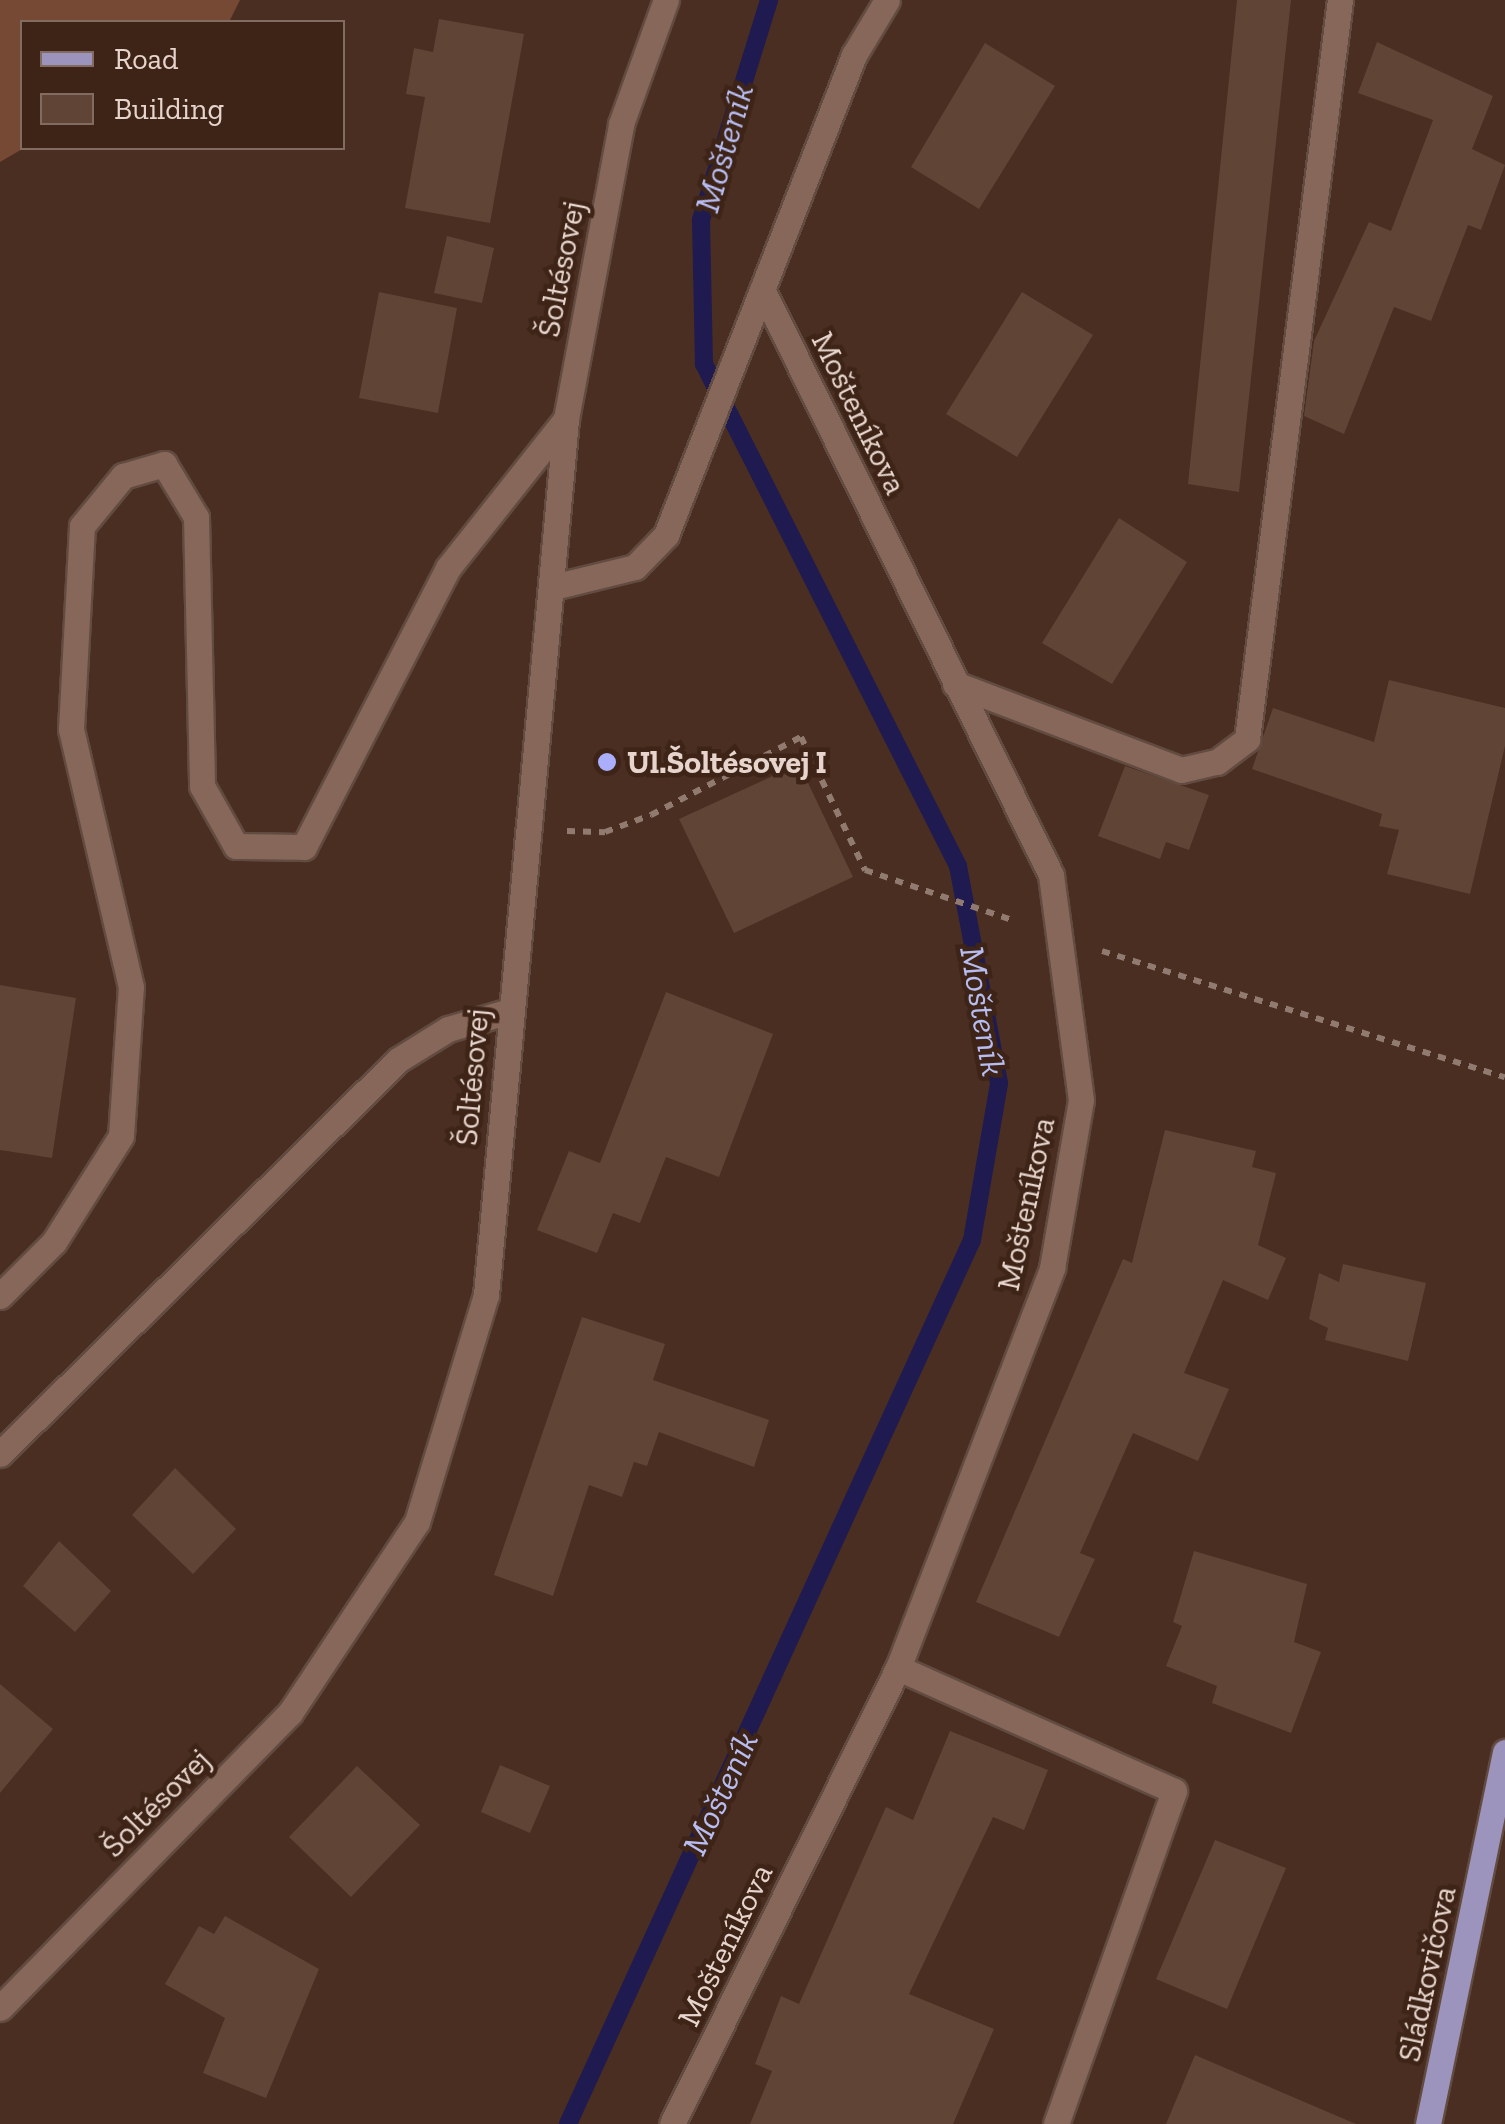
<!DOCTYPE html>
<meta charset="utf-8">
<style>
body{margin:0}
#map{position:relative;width:1505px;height:2124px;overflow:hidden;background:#492e21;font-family:"Zilla Slab",serif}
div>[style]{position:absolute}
.green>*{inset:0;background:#764934}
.stream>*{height:18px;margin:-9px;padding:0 9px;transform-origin:9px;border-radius:9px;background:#1f1b51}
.building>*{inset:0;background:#604436}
.path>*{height:6px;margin-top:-3px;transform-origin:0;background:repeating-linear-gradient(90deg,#917a6f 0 8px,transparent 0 16px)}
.roads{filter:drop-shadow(2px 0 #624b40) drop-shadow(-2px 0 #624b40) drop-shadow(0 2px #624b40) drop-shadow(0 -2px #624b40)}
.minor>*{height:25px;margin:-12.5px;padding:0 12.5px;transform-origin:12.5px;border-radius:12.5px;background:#866759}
.primary>*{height:25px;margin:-12.5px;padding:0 12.5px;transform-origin:12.5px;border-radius:12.5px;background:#9d94bd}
.dots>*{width:28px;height:28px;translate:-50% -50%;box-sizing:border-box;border:5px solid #3e2417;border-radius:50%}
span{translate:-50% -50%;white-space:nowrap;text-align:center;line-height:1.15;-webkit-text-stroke:9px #3e2417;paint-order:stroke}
.street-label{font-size:32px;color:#e7d5cd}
.poi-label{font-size:32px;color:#e7d5cd;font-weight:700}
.left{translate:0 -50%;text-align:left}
.water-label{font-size:35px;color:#b7bcf1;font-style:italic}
.legend{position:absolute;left:20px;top:20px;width:325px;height:130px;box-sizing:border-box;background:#3e2417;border:2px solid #826b60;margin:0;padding:12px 18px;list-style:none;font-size:30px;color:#e7d5cd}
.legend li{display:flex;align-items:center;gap:20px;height:50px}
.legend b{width:50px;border:2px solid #826b60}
</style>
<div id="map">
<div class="green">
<i style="clip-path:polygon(0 0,240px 0,229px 22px,22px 22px,24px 148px,0 162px)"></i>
</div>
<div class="stream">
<i style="left:568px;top:2124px;width:972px;rotate:-65.44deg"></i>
<i style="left:972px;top:1240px;width:159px;rotate:-80.2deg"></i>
<i style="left:999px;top:1083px;width:221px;rotate:-100.7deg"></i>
<i style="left:958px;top:866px;width:563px;rotate:-116.84deg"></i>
<i style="left:704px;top:364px;width:144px;rotate:-91.2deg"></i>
<i style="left:701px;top:220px;width:230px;rotate:-72.8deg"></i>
</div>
<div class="building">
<i style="clip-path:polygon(1237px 0,1291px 0,1239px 492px,1188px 484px)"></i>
<i style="clip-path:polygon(439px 19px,524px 34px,490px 223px,405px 208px,425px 97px,406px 94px,414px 48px,433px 52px)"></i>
<i style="clip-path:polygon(1377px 42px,1493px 96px,1472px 149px,1505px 165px,1481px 230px,1468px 225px,1431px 321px,1394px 307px,1344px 434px,1304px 416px,1314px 341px,1369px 222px,1391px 231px,1433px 120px,1358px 93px)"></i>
<i style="clip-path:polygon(985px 43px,1055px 86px,979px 209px,911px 167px)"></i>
<i style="clip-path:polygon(447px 236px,494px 248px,482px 303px,434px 293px)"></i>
<i style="clip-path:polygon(379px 292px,457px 308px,438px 413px,359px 398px)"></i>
<i style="clip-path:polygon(1022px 292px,1093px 335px,1017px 457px,946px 414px)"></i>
<i style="clip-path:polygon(1119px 518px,1187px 562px,1112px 684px,1042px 643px)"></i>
<i style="clip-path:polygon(1389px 680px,1505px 708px,1505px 746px,1470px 894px,1387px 874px,1399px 830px,1379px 826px,1382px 814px,1252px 769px,1273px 708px,1374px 742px)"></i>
<i style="clip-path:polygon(799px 764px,853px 877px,734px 933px,679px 819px)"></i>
<i style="clip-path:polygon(1125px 766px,1209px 795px,1189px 850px,1166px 842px,1160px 859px,1098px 836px)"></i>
<i style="clip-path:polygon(0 985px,76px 998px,52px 1158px,0 1150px)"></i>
<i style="clip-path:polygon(666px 992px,773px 1034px,719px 1177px,666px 1157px,640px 1223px,613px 1213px,597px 1253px,537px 1230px,569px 1151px,600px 1163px)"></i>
<i style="clip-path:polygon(1165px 1130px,1256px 1151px,1252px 1167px,1276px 1173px,1258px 1245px,1286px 1258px,1268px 1300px,1223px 1280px,1184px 1373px,1229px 1389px,1198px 1461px,1133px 1433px,1080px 1553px,1095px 1559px,1059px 1637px,976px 1602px,1123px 1259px,1132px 1263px)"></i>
<i style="clip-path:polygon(1343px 1264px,1426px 1283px,1408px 1361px,1325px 1340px,1328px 1328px,1309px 1319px,1319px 1273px,1339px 1282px)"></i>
<i style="clip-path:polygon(582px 1317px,665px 1344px,653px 1380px,769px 1420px,754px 1467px,659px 1432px,647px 1466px,634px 1462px,622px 1497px,589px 1485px,553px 1596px,494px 1575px)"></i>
<i style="clip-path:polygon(175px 1468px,236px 1529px,193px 1574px,132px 1515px)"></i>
<i style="clip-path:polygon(59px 1541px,111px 1591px,75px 1632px,23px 1586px)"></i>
<i style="clip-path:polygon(1194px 1551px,1307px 1584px,1294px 1642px,1321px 1652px,1291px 1733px,1212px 1703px,1217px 1686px,1166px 1666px,1182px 1626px,1173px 1622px)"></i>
<i style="clip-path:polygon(0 1684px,53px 1729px,0 1793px)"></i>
<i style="clip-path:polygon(950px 1731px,1048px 1770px,1024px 1830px,993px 1817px,909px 1994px,994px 2029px,953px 2124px,750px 2124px,772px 2071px,755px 2064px,781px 1996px,799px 2004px,886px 1807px,913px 1820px)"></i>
<i style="clip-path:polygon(500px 1765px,550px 1786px,530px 1833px,481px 1812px)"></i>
<i style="clip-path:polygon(357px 1766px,420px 1825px,351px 1897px,289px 1837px)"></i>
<i style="clip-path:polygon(1215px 1840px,1286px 1868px,1227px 2009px,1156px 1979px)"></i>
<i style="clip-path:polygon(225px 1916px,319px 1969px,266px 2098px,203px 2073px,225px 2018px,165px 1984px,199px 1926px,214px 1934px)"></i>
<i style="clip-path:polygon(1195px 2055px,1356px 2124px,1166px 2124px)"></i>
</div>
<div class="path">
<i style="left:567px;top:831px;width:38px;rotate:2deg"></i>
<i style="left:605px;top:832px;width:49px;rotate:-20.3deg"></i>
<i style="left:651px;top:815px;width:169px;rotate:-27.5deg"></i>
<i style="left:801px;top:737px;width:148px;rotate:64.3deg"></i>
<i style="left:865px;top:870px;width:158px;rotate:18.8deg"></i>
<i style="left:1102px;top:951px;width:422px;rotate:17.4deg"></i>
</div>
<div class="roads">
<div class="minor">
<i style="left:553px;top:587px;width:84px;rotate:-13.7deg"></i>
<i style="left:635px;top:567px;width:45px;rotate:-45.9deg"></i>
<i style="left:666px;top:535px;width:516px;rotate:-68.61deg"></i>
<i style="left:854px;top:55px;width:64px;rotate:-59deg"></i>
<i style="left:955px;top:684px;width:242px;rotate:20.8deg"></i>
<i style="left:1181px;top:770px;width:37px;rotate:-13deg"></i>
<i style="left:1217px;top:762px;width:38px;rotate:-37deg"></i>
<i style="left:1247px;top:739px;width:745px;rotate:-82.83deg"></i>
<i style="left:0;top:1296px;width:76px;rotate:-45deg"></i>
<i style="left:54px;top:1242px;width:125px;rotate:-57.7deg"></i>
<i style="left:121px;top:1136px;width:149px;rotate:-86.2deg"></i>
<i style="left:131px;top:987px;width:265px;rotate:-103.1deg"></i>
<i style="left:71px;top:729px;width:203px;rotate:-86.9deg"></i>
<i style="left:82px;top:526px;width:65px;rotate:-50.6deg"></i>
<i style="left:123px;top:476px;width:43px;rotate:-16.3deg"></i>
<i style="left:164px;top:464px;width:62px;rotate:58.9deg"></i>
<i style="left:196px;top:517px;width:269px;rotate:88.7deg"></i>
<i style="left:202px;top:786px;width:69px;rotate:60.5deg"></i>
<i style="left:236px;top:846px;width:68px;rotate:0.8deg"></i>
<i style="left:304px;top:847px;width:314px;rotate:-62.7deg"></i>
<i style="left:448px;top:568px;width:190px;rotate:-51.6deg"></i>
<i style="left:0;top:1454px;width:560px;rotate:-44.71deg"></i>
<i style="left:398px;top:1060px;width:59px;rotate:-31.8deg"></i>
<i style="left:448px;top:1029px;width:65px;rotate:-16.2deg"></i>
<i style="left:898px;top:1668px;width:302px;rotate:24deg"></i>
<i style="left:1174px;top:1791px;width:353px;rotate:109.5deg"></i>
<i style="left:0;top:2008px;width:414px;rotate:-45.5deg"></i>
<i style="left:290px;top:1713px;width:229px;rotate:-56.4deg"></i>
<i style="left:417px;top:1522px;width:237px;rotate:-73.1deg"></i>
<i style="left:486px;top:1295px;width:880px;rotate:-84.78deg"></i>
<i style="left:566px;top:419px;width:300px;rotate:-79.4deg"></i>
<i style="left:621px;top:124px;width:132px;rotate:-70.1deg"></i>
<i style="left:672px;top:2124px;width:509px;rotate:-63.64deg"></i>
<i style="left:898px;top:1668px;width:429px;rotate:-68.9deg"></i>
<i style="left:1052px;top:1268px;width:170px;rotate:-80.2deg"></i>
<i style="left:1081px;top:1100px;width:227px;rotate:-97.6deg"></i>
<i style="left:1051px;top:875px;width:653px;rotate:-116.25deg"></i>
</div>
<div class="primary">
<i style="left:1428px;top:2124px;width:380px;rotate:-78.3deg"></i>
</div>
</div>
<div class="dots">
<i style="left:607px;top:762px;background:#abaffb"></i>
</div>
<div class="street-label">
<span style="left:561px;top:269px;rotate:-79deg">Šoltésovej</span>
<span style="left:859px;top:413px;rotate:64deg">Mošteníkova</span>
<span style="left:472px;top:1077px;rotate:-85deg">Šoltésovej</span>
<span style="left:1026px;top:1204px;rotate:-78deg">Mošteníkova</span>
<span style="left:156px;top:1803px;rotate:-45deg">Šoltésovej</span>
<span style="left:725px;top:1945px;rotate:-64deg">Mošteníkova</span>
<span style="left:1427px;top:1974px;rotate:-78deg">Sládkovičova</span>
</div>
<div class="poi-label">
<span class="left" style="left:627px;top:762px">Ul.Šoltésovej I</span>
</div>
<div class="water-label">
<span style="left:724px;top:148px;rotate:-74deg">Mošteník</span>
<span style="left:983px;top:1011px;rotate:80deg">Mošteník</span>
<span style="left:720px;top:1793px;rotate:-65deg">Mošteník</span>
</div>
<ul class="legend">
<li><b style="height:12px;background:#9d94bd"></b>Road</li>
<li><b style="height:28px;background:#604436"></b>Building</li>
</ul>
</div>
